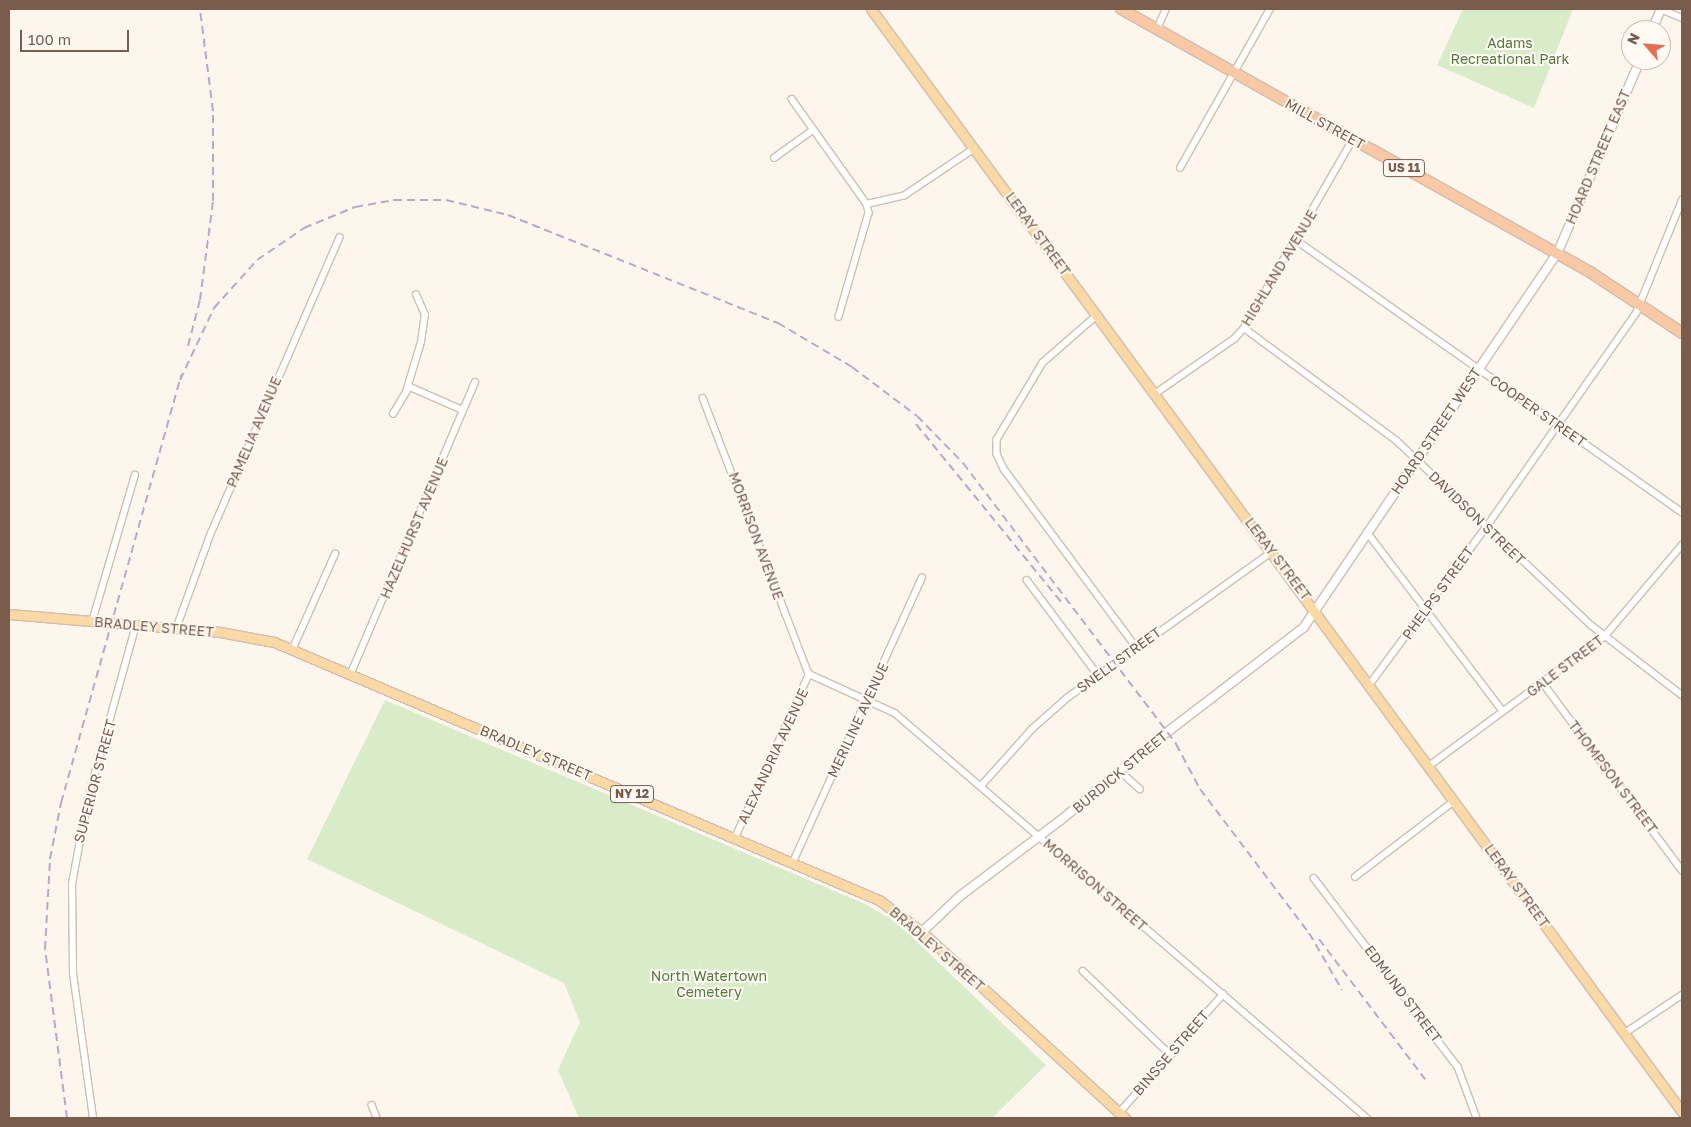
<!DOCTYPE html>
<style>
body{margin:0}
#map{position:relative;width:1691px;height:1127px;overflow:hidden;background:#fdf6ec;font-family:"Golos Text",sans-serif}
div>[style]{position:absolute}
.green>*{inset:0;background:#d8ecc9}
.roads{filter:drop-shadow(1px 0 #d1beb0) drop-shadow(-1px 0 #d1beb0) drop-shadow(0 1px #d1beb0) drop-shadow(0 -1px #d1beb0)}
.minor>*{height:5.5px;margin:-2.75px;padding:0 2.75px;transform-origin:2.75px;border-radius:2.75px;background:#fff}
.tertiary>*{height:8px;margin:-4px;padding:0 4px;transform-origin:4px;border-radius:4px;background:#fff}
.primary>*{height:9px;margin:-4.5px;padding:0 4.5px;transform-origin:4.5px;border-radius:4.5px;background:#fbd9a5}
.trunk>*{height:10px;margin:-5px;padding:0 5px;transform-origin:5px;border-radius:5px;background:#f9c8a4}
.rail>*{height:2px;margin-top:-1px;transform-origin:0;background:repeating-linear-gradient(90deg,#b9a8c9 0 8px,transparent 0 13px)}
span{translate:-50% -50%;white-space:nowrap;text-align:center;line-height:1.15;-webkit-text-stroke:4px #fffaf3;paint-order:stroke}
.shield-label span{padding:1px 4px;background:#fffaf3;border:1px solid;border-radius:4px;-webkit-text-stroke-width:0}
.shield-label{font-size:12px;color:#7a5c4d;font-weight:700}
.park-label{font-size:14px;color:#537a41}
.street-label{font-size:14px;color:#7a5c4d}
.frame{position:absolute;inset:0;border:10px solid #7a5c4d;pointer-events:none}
.north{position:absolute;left:1621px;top:20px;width:50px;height:50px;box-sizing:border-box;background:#fffaf3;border:1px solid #cabbb1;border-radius:50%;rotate:297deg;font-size:14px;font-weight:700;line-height:20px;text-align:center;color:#7a5c4d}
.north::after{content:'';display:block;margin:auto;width:18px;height:22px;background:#e76f51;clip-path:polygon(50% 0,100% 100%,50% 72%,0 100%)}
.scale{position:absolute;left:20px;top:30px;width:109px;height:22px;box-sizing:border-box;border:2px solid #7a5c4d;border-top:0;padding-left:6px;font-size:15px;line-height:18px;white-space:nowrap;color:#7a5c4d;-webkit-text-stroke:4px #fffaf3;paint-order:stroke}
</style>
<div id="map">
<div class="green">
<i style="clip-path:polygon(1463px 9px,1573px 9px,1534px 108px,1437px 65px)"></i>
<i style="clip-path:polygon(385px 700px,865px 904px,891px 919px,914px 939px,1046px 1065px,992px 1118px,579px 1118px,558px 1070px,580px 1022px,564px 983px,307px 859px)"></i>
</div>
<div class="roads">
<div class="minor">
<i style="left:1661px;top:9px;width:23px;rotate:23deg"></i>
<i style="left:1157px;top:29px;width:22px;rotate:-66deg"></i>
<i style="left:792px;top:99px;width:129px;rotate:54.5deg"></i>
<i style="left:867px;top:204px;width:9px;rotate:77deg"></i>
<i style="left:869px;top:213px;width:108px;rotate:106.1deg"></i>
<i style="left:774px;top:158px;width:48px;rotate:-35.7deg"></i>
<i style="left:1180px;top:168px;width:183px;rotate:-60.5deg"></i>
<i style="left:867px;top:204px;width:39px;rotate:-13deg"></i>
<i style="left:905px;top:195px;width:84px;rotate:-33.9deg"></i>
<i style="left:1296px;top:240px;width:472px;rotate:35.2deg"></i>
<i style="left:1098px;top:315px;width:73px;rotate:138.9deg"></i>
<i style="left:1043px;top:363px;width:90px;rotate:120.9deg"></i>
<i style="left:997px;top:440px;width:14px;rotate:90deg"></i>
<i style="left:997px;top:454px;width:17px;rotate:65deg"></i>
<i style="left:1004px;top:469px;width:222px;rotate:53.4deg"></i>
<i style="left:1244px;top:328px;width:189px;rotate:36.4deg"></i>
<i style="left:1396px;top:440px;width:269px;rotate:43.5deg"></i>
<i style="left:1591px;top:625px;width:115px;rotate:37.6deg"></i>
<i style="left:408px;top:386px;width:60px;rotate:23.6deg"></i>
<i style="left:1156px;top:393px;width:95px;rotate:-34.7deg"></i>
<i style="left:1234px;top:339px;width:15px;rotate:-48deg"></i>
<i style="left:1244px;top:328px;width:218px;rotate:-60deg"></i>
<i style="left:703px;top:398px;width:296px;rotate:69deg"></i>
<i style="left:393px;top:414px;width:26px;rotate:-59deg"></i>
<i style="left:406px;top:392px;width:52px;rotate:-73.3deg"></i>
<i style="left:421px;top:342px;width:27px;rotate:-82deg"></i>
<i style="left:425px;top:315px;width:22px;rotate:-114deg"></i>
<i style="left:1367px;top:532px;width:225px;rotate:52.8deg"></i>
<i style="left:1027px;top:580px;width:119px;rotate:53.2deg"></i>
<i style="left:92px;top:622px;width:153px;rotate:-73.7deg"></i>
<i style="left:176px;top:629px;width:102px;rotate:-70deg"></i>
<i style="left:211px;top:533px;width:322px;rotate:-66.5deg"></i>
<i style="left:293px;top:648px;width:103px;rotate:-65.9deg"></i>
<i style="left:351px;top:673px;width:316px;rotate:-66.9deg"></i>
<i style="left:809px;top:674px;width:94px;rotate:24.4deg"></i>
<i style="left:895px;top:713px;width:622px;rotate:40.63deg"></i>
<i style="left:1543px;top:683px;width:233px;rotate:53.4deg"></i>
<i style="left:1370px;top:684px;width:197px;rotate:-53.5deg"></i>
<i style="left:1487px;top:526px;width:260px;rotate:-55deg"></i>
<i style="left:1636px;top:313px;width:122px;rotate:-67.8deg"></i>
<i style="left:1429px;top:766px;width:217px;rotate:-36.4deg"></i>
<i style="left:1604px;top:637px;width:121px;rotate:-49.7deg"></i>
<i style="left:1120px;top:771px;width:27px;rotate:42deg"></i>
<i style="left:981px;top:786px;width:76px;rotate:-48.2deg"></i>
<i style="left:1032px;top:729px;width:47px;rotate:-41.5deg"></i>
<i style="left:1067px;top:698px;width:252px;rotate:-35.5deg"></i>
<i style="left:735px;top:838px;width:180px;rotate:-65.7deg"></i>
<i style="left:793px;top:862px;width:312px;rotate:-65.6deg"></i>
<i style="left:1355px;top:877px;width:125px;rotate:-37.5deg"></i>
<i style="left:1314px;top:878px;width:238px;rotate:52.7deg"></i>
<i style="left:1458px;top:1067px;width:54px;rotate:69.6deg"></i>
<i style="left:1083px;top:971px;width:122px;rotate:43.7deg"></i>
<i style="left:1625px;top:1033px;width:69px;rotate:-33.7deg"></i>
<i style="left:372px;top:1105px;width:14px;rotate:69deg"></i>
<i style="left:1119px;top:1113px;width:158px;rotate:-48.8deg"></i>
<i style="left:93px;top:1118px;width:145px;rotate:-97.9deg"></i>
<i style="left:73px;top:974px;width:90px;rotate:-90.6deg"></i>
<i style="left:72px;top:884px;width:87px;rotate:-79.5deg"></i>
<i style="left:88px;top:798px;width:180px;rotate:-74.5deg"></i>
</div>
<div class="tertiary">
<i style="left:1652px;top:30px;width:23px;rotate:-67deg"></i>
<i style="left:922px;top:932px;width:52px;rotate:-43.5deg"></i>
<i style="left:960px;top:896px;width:126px;rotate:-37deg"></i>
<i style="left:1061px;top:820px;width:125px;rotate:-39.8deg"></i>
<i style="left:1157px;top:740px;width:185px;rotate:-37.5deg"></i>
<i style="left:1304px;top:627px;width:451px;rotate:-55.9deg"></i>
<i style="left:1557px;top:254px;width:211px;rotate:-66.8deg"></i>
</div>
<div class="primary">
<i style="left:871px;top:9px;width:1369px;rotate:53.67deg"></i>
<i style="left:9px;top:614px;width:212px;rotate:4.9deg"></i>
<i style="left:220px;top:632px;width:55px;rotate:10.5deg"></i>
<i style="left:274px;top:642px;width:658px;rotate:23.1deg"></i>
<i style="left:879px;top:900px;width:54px;rotate:36.7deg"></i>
<i style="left:922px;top:932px;width:275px;rotate:42.5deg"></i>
</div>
<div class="trunk">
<i style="left:1121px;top:9px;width:538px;rotate:29.28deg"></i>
<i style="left:1590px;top:272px;width:110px;rotate:33.5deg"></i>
</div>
</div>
<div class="rail">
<i style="left:188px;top:346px;width:48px;rotate:-75.4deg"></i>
<i style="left:200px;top:300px;width:100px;rotate:-82.5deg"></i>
<i style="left:213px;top:201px;width:90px;rotate:-90deg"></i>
<i style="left:213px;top:111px;width:103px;rotate:-97.3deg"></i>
<i style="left:180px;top:380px;width:80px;rotate:-64.7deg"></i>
<i style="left:214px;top:308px;width:64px;rotate:-48.1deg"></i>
<i style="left:257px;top:260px;width:57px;rotate:-34.2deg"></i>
<i style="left:304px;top:228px;width:55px;rotate:-22.4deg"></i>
<i style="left:355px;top:207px;width:40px;rotate:-10deg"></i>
<i style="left:394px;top:200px;width:52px"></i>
<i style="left:446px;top:200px;width:64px;rotate:13.6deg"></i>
<i style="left:508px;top:215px;width:291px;rotate:21.8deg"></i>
<i style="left:778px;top:323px;width:86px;rotate:30.7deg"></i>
<i style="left:852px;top:367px;width:81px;rotate:37deg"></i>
<i style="left:917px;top:416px;width:66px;rotate:45.6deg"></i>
<i style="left:963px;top:463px;width:353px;rotate:52.8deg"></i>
<i style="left:1176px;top:744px;width:51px;rotate:61.9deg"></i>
<i style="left:1200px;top:789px;width:181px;rotate:52.9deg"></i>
<i style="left:1309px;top:933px;width:66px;rotate:59.9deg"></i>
<i style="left:916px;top:424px;width:232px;rotate:50.8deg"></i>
<i style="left:1319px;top:939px;width:176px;rotate:52.9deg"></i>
<i style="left:67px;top:1118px;width:170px;rotate:-97.4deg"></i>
<i style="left:45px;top:949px;width:90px;rotate:-86.8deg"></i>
<i style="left:50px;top:859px;width:57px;rotate:-78.9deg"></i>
<i style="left:61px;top:803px;width:445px;rotate:-74.3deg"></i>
</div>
<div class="shield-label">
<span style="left:1404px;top:168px">US 11</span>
<span style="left:632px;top:794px">NY 12</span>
</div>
<div class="park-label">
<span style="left:1510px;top:51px">Adams<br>Recreational Park</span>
<span style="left:709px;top:984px">North Watertown<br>Cemetery</span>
</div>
<div class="street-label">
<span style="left:1325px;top:124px;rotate:29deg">MILL STREET</span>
<span style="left:1598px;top:157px;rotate:-67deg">HOARD STREET EAST</span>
<span style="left:1038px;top:234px;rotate:54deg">LERAY STREET</span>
<span style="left:1279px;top:268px;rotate:-59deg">HIGHLAND AVENUE</span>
<span style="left:1538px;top:411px;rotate:35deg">COOPER STREET</span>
<span style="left:1436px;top:431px;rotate:-56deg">HOARD STREET WEST</span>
<span style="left:254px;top:432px;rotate:-67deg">PAMELIA AVENUE</span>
<span style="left:1477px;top:518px;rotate:44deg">DAVIDSON STREET</span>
<span style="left:414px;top:528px;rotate:-67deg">HAZELHURST AVENUE</span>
<span style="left:756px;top:536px;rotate:70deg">MORRISON AVENUE</span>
<span style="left:1278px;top:559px;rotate:53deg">LERAY STREET</span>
<span style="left:1438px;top:593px;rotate:-54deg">PHELPS STREET</span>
<span style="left:154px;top:627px;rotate:5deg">BRADLEY STREET</span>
<span style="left:1119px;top:660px;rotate:-36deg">SNELL STREET</span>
<span style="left:1565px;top:666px;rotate:-37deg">GALE STREET</span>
<span style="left:858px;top:720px;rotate:-65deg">MERILINE AVENUE</span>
<span style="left:536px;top:753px;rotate:23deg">BRADLEY STREET</span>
<span style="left:773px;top:756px;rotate:-65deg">ALEXANDRIA AVENUE</span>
<span style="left:1120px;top:772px;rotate:-40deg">BURDICK STREET</span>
<span style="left:1613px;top:777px;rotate:53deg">THOMPSON STREET</span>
<span style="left:95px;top:781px;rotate:-75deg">SUPERIOR STREET</span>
<span style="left:1095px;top:885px;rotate:41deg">MORRISON STREET</span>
<span style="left:1517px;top:886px;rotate:54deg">LERAY STREET</span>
<span style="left:937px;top:949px;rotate:41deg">BRADLEY STREET</span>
<span style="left:1403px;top:994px;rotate:53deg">EDMUND STREET</span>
<span style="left:1171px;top:1053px;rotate:-49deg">BINSSE STREET</span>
</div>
<div class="frame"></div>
<div class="north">N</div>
<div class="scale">100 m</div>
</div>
